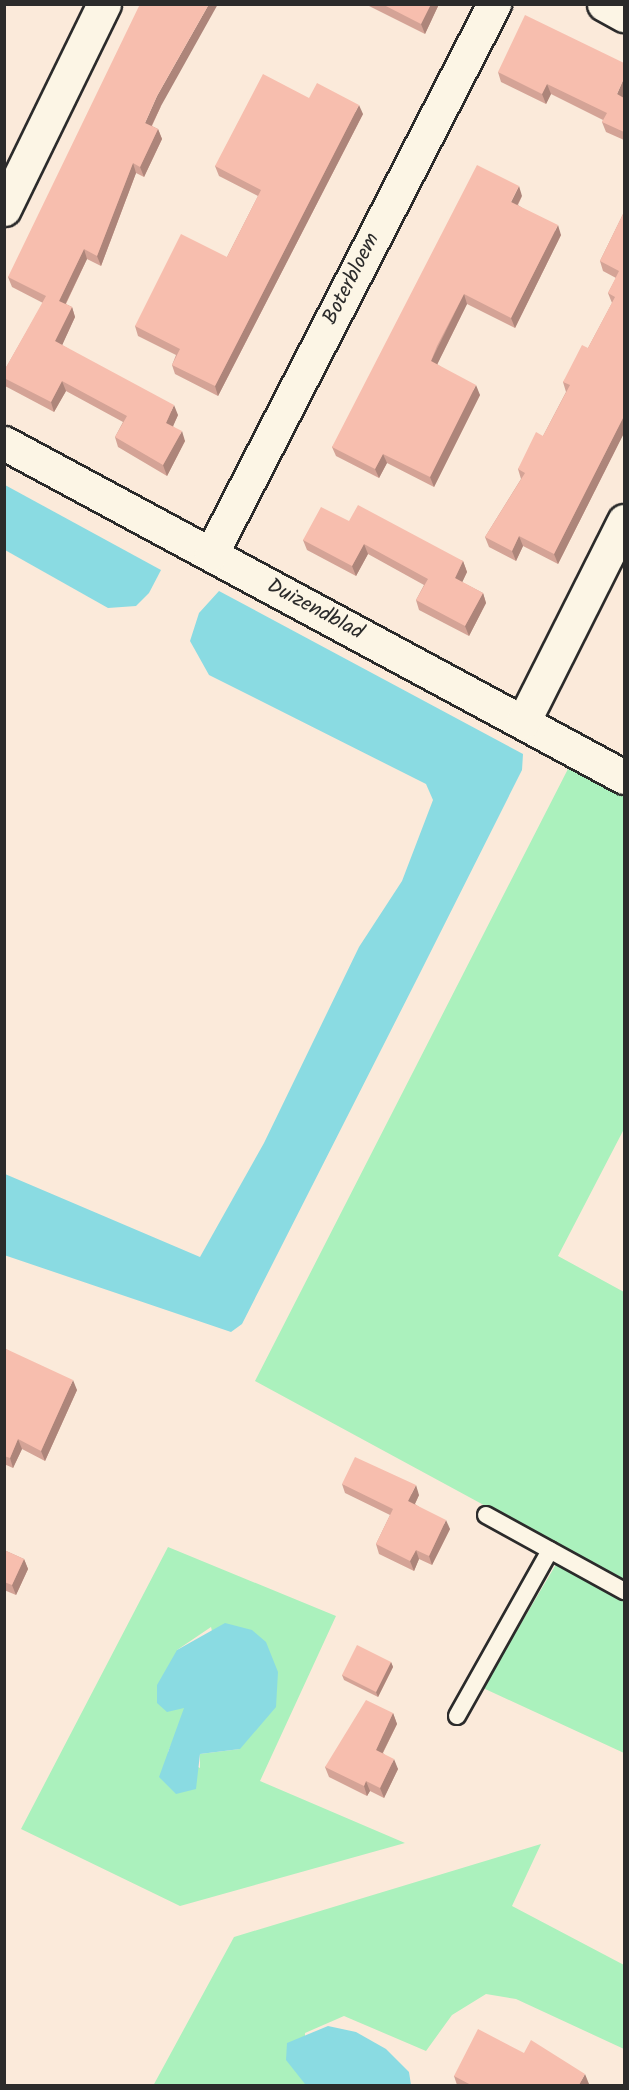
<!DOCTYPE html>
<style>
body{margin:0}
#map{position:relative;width:629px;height:2090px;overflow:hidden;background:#fbeada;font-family:Kalam,sans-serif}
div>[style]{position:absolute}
.green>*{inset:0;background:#abf1bd}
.water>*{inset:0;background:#8adbe2}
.roads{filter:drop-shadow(2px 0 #2b2b2b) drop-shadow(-2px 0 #2b2b2b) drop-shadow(0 2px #2b2b2b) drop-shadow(0 -2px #2b2b2b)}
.service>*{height:16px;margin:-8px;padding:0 8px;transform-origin:8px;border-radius:8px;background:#fcf5e5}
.minor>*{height:33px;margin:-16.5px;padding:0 16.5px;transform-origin:16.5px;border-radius:16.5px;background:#fcf5e5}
.wall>*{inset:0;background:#d4a396}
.shaded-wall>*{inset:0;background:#ad857a}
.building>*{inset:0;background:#f7beae}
span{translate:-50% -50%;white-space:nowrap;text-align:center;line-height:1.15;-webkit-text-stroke:4.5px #fcf5e5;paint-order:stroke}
.street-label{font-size:21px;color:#2b2b2b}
.frame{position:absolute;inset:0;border:6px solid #2b2b2b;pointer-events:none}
</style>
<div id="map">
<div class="green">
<i style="clip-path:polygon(569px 767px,624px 797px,624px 1129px,558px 1256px,624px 1292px,624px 1753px,483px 1688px,565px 1549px,255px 1381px)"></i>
<i style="clip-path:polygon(evenodd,168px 1547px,336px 1616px,260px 1781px,405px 1843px,180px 1906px,21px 1829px,168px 1547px,211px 1627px,240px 1749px,200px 1754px,200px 1768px,168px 1752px,185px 1713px,177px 1650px,211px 1627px)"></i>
<i style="clip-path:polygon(541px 1844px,512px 1906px,624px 1965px,624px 2049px,516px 1999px,486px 1994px,452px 2015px,426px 2051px,344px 2016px,305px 2033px,305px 2084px,310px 2085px,153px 2086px,234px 1937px)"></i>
</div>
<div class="water">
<i style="clip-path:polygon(5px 485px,161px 570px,149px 593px,136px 606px,108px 608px,5px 550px)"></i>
<i style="clip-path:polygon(219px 591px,523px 754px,522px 770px,417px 979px,242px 1324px,231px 1332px,4px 1255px,5px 1174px,200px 1257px,264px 1143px,359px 947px,402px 881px,433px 800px,426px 784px,209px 675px,190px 641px,199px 613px)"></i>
<i style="clip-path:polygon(225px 1623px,252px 1630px,266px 1642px,278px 1672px,276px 1707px,240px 1749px,200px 1754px,196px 1789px,176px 1794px,159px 1777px,184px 1708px,167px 1712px,157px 1703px,157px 1685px,177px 1650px)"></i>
<i style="clip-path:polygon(328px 2026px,356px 2032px,386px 2049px,409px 2072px,411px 2085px,305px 2084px,286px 2060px,287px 2043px)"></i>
</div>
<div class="roads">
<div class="service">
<i style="left:486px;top:1515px;width:158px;rotate:28.8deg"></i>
<i style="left:457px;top:1716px;width:190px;rotate:-60.7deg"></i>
</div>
<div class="minor">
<i style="left:604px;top:4px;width:23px;rotate:29deg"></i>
<i style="left:4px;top:209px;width:228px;rotate:-64deg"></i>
<i style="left:4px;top:443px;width:704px;rotate:28.31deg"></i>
<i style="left:211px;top:554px;width:619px;rotate:-62.77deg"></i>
<i style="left:523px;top:722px;width:225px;rotate:-63.3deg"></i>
</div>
</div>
<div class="wall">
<i style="clip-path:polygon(365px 4px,439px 4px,425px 34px)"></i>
<i style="clip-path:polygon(498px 72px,624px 96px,624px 140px,606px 132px,602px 122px,603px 120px,551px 94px,546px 104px,501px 82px)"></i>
<i style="clip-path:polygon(309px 98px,363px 114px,218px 396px,175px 374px,172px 365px,176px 355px,138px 336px,135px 326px,227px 257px,258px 196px,219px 176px,215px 166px)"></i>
<i style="clip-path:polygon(161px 106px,152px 126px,158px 129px,162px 139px,144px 177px,136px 173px,101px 266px,87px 259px,66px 304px,72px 307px,75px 317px,62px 345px,178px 415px,173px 426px,185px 441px,167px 476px,118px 447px,115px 437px,123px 422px,66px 391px,54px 412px,5px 386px,4px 384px,4px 371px,43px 303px,12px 287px,8px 277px)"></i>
<i style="clip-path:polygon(522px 196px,518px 205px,561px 235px,515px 328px,467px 304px,437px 364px,480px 395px,434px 487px,387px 463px,379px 478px,336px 456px,332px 447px)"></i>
<i style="clip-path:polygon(624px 212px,624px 433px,558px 564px,523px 546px,516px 561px,489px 547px,485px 537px,521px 479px,518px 469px,543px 436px,566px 392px,563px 382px,588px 348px,612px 303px,608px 293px,616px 278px,603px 271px,600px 261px)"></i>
<i style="clip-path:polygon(349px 521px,463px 561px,467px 572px,462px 582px,483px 593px,486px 603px,469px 636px,419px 610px,416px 600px,424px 585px,368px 554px,356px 576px,307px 550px,303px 540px)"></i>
<i style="clip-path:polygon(4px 1348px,77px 1390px,45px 1461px,22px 1449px,13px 1468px,4px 1464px)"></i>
<i style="clip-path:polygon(342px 1484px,419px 1495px,415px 1504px,450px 1529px,432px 1565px,419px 1559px,414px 1571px,379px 1554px,376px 1544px,390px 1515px,345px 1493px)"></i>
<i style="clip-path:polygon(4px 1550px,24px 1559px,28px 1569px,16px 1595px,4px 1590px)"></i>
<i style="clip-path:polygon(391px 1662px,393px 1667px,378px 1697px,344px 1680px,342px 1675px)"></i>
<i style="clip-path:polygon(393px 1713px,397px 1724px,383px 1753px,398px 1769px,384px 1798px,370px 1791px,367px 1796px,329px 1777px,325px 1767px)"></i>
<i style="clip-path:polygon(524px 2053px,589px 2084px,588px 2085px,457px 2085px,454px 2076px)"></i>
</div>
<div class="shaded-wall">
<i style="clip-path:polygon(209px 4px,218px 4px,161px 106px,148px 133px,145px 123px,157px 96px)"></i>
<i style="clip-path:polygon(431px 4px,439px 4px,425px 34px,421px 24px)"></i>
<i style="clip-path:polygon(624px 78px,624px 96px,621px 104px,617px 94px)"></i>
<i style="clip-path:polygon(547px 84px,551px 94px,546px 104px,542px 94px)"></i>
<i style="clip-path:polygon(359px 105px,363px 114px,218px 396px,215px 386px)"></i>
<i style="clip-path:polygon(158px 129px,162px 139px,144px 177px,140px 167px)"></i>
<i style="clip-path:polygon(133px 163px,136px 173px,101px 266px,97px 256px)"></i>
<i style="clip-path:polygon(519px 186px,522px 196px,514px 211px,511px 202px)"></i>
<i style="clip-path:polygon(558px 225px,561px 235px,515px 328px,511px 318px)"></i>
<i style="clip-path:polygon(84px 249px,87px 259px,62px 311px,59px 301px)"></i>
<i style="clip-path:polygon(464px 294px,467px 304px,434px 371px,431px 361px)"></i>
<i style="clip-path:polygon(72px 307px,75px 317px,59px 352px,55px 341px)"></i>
<i style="clip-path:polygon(62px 381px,66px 391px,54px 412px,51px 402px)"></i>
<i style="clip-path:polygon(476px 385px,480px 395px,434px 487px,430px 477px)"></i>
<i style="clip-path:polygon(174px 405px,178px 415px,170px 433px,166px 423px)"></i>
<i style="clip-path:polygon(624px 416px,624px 433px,558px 564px,554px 554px)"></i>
<i style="clip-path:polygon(182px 431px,185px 441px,167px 476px,163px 465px)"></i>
<i style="clip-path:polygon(383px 454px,387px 463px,379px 478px,375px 469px)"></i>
<i style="clip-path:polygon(519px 536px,523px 546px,516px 561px,512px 551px)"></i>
<i style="clip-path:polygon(364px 544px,368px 554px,356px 576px,352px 566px)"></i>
<i style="clip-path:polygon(463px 561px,467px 572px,459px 589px,455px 578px)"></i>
<i style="clip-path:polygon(483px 593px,486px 603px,469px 636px,465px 626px)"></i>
<i style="clip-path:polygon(73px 1380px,77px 1390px,45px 1461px,41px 1451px)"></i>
<i style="clip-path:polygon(18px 1439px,22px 1449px,13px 1468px,10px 1458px)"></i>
<i style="clip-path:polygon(416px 1485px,419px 1495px,412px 1510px,408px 1501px)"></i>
<i style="clip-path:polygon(446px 1520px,450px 1529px,432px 1565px,429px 1556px)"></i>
<i style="clip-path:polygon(416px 1550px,419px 1559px,414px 1571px,410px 1561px)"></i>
<i style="clip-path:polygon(24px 1559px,28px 1569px,16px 1595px,12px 1585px)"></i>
<i style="clip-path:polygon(391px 1662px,393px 1667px,378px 1697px,376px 1692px)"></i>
<i style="clip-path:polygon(393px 1713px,397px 1724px,379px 1760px,376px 1750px)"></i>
<i style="clip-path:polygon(394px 1759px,398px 1769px,384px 1798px,380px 1788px)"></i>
<i style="clip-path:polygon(366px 1781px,370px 1791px,367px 1796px,364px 1786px)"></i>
<i style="clip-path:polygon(585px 2074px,589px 2084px,588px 2085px,579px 2085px)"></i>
</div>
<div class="building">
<i style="clip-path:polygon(140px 4px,209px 4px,157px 96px,145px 123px,158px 129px,140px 167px,133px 163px,97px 256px,84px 249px,59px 301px,72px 307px,55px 341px,174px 405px,166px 423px,182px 431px,163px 465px,115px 437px,127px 416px,62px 381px,51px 402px,4px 378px,4px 371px,46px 296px,8px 277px)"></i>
<i style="clip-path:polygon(382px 4px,431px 4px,421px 24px)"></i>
<i style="clip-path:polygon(525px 15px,624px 63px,624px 78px,617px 94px,624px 98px,624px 132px,602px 122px,607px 113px,547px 84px,542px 94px,498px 72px)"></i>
<i style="clip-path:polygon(263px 74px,309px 98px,317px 83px,359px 105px,215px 386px,172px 365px,180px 349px,135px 326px,181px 234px,227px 257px,261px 190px,215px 166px)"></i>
<i style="clip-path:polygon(477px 165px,519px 186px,511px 202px,558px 225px,511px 318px,464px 294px,437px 346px,431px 361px,476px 385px,430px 477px,383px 454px,375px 469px,332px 447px)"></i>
<i style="clip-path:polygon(624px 212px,624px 416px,554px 554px,519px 536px,512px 551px,485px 537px,525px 473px,518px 469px,536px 432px,543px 436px,570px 385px,563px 382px,582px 345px,588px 348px,615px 297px,608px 293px,619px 271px,600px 261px)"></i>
<i style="clip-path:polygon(358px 505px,463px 561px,455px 578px,483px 593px,465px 626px,416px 600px,428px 579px,364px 544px,352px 566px,303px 540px,321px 507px,349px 521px)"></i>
<i style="clip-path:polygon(4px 1348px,73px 1380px,41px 1451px,18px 1439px,10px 1458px,4px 1456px)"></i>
<i style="clip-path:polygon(355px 1457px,416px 1485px,408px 1501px,446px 1520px,429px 1556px,416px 1550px,410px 1561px,376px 1544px,393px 1509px,342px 1484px)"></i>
<i style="clip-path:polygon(4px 1550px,24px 1559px,12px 1585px,4px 1582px)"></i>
<i style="clip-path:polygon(357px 1645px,391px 1662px,376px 1692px,342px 1675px)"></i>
<i style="clip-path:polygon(366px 1700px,393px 1713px,376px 1750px,394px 1759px,380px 1788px,366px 1781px,364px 1786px,325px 1767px)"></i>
<i style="clip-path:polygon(478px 2029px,524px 2053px,531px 2040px,585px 2074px,579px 2085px,471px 2085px,454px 2076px)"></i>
</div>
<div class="street-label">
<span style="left:352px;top:279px;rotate:-63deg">Boterbloem</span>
<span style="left:315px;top:610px;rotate:28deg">Duizendblad</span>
</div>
<div class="frame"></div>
</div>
